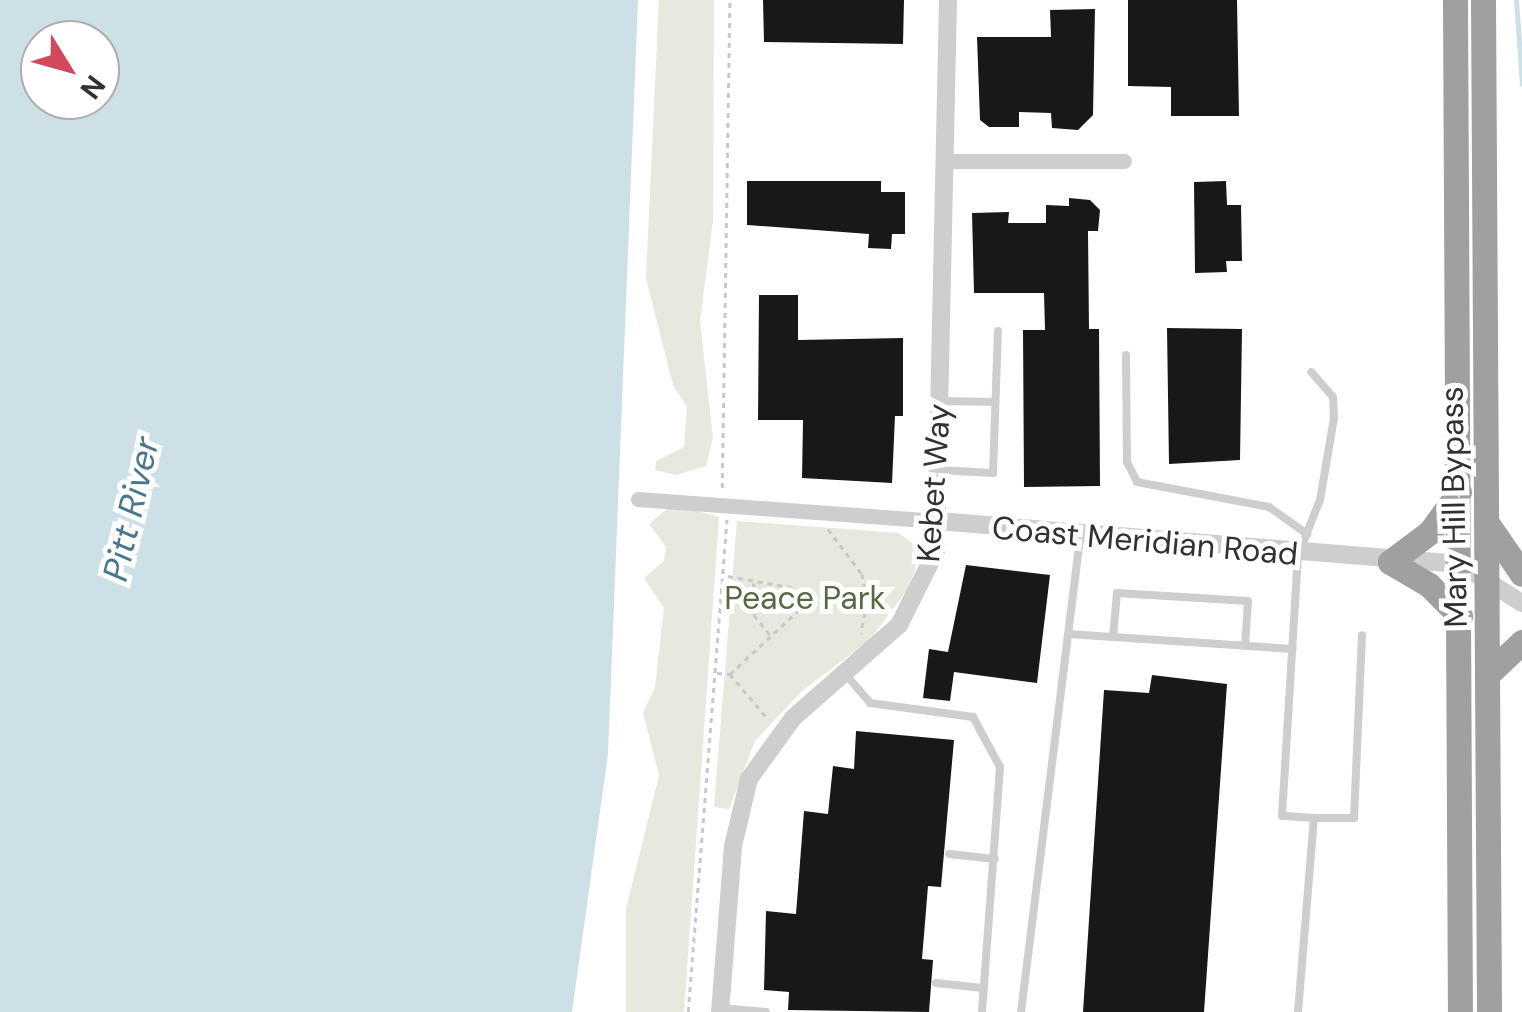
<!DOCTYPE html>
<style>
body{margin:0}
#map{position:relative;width:1522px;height:1012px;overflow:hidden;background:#fff;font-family:"DM Sans",sans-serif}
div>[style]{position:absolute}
.green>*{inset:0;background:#e5e9de}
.water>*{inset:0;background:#cde0e7}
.stream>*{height:5px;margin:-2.5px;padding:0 2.5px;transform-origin:2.5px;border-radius:2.5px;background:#cde0e7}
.building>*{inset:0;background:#181818}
.path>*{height:2.5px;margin-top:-1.25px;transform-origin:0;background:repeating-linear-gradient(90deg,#c8c8c8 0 5px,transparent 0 10px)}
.service>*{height:8px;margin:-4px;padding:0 4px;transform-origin:4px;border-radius:4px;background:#cecece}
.minor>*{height:15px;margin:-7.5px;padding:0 7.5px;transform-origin:7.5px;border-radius:7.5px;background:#cecece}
.tertiary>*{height:18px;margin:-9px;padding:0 9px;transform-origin:9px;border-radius:9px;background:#cecece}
.trunk>*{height:25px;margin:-12.5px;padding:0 12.5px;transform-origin:12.5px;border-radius:12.5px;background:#a0a0a0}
span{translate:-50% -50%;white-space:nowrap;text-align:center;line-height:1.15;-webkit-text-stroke:10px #fff;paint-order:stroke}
.street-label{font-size:32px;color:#313131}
.park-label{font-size:32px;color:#586843}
.water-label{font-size:35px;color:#48768b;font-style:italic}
.north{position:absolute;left:20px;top:20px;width:100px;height:100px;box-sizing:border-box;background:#fff;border:2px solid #adadad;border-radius:50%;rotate:127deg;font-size:28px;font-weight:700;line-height:40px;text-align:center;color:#313131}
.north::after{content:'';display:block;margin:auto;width:35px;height:45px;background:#d2495f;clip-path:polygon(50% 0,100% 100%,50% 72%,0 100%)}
</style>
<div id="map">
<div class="green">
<i style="clip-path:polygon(659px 0,714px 0,713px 221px,700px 321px,713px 438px,706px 466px,676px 475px,655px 470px,656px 461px,684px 447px,687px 407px,673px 385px,646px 278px)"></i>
<i style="clip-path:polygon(673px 504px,719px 517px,684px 1012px,626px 1012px,626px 909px,659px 775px,643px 713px,655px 687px,664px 608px,644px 578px,664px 561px,666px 547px,649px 524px)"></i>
<i style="clip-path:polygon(737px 521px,899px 533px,921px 550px,909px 587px,870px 640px,803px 690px,755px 741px,729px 809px,714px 807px)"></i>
</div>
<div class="water">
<i style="clip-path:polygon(evenodd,0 0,638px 0,608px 754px,572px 1012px,0 1012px,0 0,40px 40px,100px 40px,100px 100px,40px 100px,40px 40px)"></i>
</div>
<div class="stream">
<i style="left:1516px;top:0;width:84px;rotate:85.9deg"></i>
</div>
<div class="building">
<i style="clip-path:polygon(763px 0,904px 0,903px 44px,764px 42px)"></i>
<i style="clip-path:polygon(1128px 0,1237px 0,1239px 116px,1171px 116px,1171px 87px,1128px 86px)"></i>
<i style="clip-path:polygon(1095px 9px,1093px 115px,1078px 130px,1052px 128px,1051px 113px,1019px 112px,1019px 127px,989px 127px,980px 120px,977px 37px,1051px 37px,1050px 10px)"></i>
<i style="clip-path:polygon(747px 181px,881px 181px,881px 192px,905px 192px,905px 234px,892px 234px,891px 249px,868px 248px,869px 234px,747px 225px)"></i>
<i style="clip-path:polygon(1226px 181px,1227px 205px,1241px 205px,1242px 261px,1226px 261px,1227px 272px,1195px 273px,1194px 182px)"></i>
<i style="clip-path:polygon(1069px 198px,1090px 200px,1100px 210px,1098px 231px,1088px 231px,1089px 329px,1099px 329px,1100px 486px,1024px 487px,1023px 330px,1045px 330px,1044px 293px,974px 293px,972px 213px,1009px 212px,1008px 223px,1046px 223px,1046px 205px,1069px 206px)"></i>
<i style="clip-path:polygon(759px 295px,798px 295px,798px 340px,903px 338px,903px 416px,895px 416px,892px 483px,802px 478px,803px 420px,758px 420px)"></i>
<i style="clip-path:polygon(1167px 328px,1242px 329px,1240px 460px,1169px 464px)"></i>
<i style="clip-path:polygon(966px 565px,1050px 575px,1037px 683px,954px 672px,950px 701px,923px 698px,929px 649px,948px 652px)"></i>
<i style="clip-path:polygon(1152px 675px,1227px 684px,1204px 1012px,1083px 1012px,1104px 690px,1149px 693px)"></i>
<i style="clip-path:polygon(856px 731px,954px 740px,941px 887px,928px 886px,922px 959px,933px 960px,929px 1012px,788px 1010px,789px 992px,764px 990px,766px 911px,796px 914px,804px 811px,828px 814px,833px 766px,854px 769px)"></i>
</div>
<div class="path">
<i style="left:722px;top:488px;width:488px;rotate:-89.1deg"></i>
<i style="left:828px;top:529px;width:56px;rotate:52.9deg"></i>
<i style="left:862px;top:574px;width:29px;rotate:80deg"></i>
<i style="left:867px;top:603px;width:31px;rotate:101deg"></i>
<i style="left:754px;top:583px;width:32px;rotate:90deg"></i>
<i style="left:754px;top:615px;width:28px;rotate:51deg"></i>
<i style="left:717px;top:673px;width:13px;rotate:4deg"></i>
<i style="left:730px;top:674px;width:101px;rotate:-43deg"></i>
<i style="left:804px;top:605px;width:21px;rotate:-125deg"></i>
<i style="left:792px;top:588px;width:68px;rotate:-169.8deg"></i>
<i style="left:730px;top:674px;width:60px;rotate:49.7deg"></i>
<i style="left:688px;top:1012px;width:494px;rotate:-85.5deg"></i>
</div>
<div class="service">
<i style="left:1126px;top:355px;width:107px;rotate:89.5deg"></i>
<i style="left:1127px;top:462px;width:22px;rotate:63deg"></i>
<i style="left:1137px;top:482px;width:134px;rotate:10.7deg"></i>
<i style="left:1269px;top:507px;width:47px;rotate:35.4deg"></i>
<i style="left:941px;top:401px;width:54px;rotate:1.1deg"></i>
<i style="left:939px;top:470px;width:54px;rotate:3.2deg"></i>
<i style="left:993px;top:473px;width:142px;rotate:-88deg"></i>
<i style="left:1068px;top:634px;width:225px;rotate:3.8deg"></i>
<i style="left:1113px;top:637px;width:44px;rotate:-84.8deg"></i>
<i style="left:1117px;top:593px;width:131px;rotate:3.5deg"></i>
<i style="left:1248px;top:601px;width:45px;rotate:93.8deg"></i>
<i style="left:846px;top:675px;width:37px;rotate:49deg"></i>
<i style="left:870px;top:703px;width:104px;rotate:7.7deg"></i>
<i style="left:973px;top:717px;width:57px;rotate:61.6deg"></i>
<i style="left:1000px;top:767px;width:246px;rotate:94.2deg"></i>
<i style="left:1314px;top:818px;width:40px"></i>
<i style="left:1354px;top:818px;width:183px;rotate:-87.5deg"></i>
<i style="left:949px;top:854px;width:46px;rotate:6.2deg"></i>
<i style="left:936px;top:983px;width:47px;rotate:6.1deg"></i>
<i style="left:720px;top:1008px;width:46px;rotate:5deg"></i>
<i style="left:1021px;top:1012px;width:481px;rotate:-82.9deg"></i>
<i style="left:1298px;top:1012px;width:195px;rotate:-85.3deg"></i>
<i style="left:1314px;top:818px;width:32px;rotate:-176deg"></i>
<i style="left:1282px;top:816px;width:261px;rotate:-86.5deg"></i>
<i style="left:1298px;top:555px;width:59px;rotate:-68.2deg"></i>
<i style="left:1320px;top:500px;width:83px;rotate:-80.3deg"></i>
<i style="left:1334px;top:418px;width:21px;rotate:-93deg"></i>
<i style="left:1333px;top:397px;width:33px;rotate:-131deg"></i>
</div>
<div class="minor">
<i style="left:947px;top:161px;width:177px"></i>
<i style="left:638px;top:499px;width:301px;rotate:4.2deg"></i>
</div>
<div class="tertiary">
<i style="left:938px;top:521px;width:524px;rotate:4.71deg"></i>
<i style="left:1460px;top:564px;width:73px;rotate:32.2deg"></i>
<i style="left:720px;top:1012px;width:167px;rotate:-85.5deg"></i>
<i style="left:733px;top:846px;width:69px;rotate:-76.6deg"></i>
<i style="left:749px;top:779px;width:75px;rotate:-54.2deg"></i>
<i style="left:793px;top:718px;width:141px;rotate:-41.3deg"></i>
<i style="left:899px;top:625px;width:83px;rotate:-63.4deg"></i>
<i style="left:936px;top:551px;width:551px;rotate:-88.75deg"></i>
</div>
<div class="trunk">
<i style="left:1455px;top:0;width:1012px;rotate:89.72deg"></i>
<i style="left:1483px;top:0;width:1012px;rotate:89.66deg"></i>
<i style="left:1459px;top:492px;width:49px;rotate:125.9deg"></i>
<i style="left:1430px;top:532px;width:50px;rotate:143.1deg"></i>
<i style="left:1390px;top:562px;width:45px;rotate:30.5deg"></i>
<i style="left:1429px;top:585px;width:44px;rotate:45deg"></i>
<i style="left:1489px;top:526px;width:58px;rotate:55.5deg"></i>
<i style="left:1488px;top:674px;width:47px;rotate:-43.3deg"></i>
</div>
<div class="street-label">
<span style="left:934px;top:483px;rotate:-86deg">Kebet Way</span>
<span style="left:1454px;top:507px;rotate:-91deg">Mary Hill Bypass</span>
<span style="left:1145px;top:541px;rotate:5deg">Coast Meridian Road</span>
</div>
<div class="park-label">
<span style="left:805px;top:598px">Peace Park</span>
</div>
<div class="water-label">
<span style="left:131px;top:509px;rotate:-77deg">Pitt River</span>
</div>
<div class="north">N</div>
</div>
